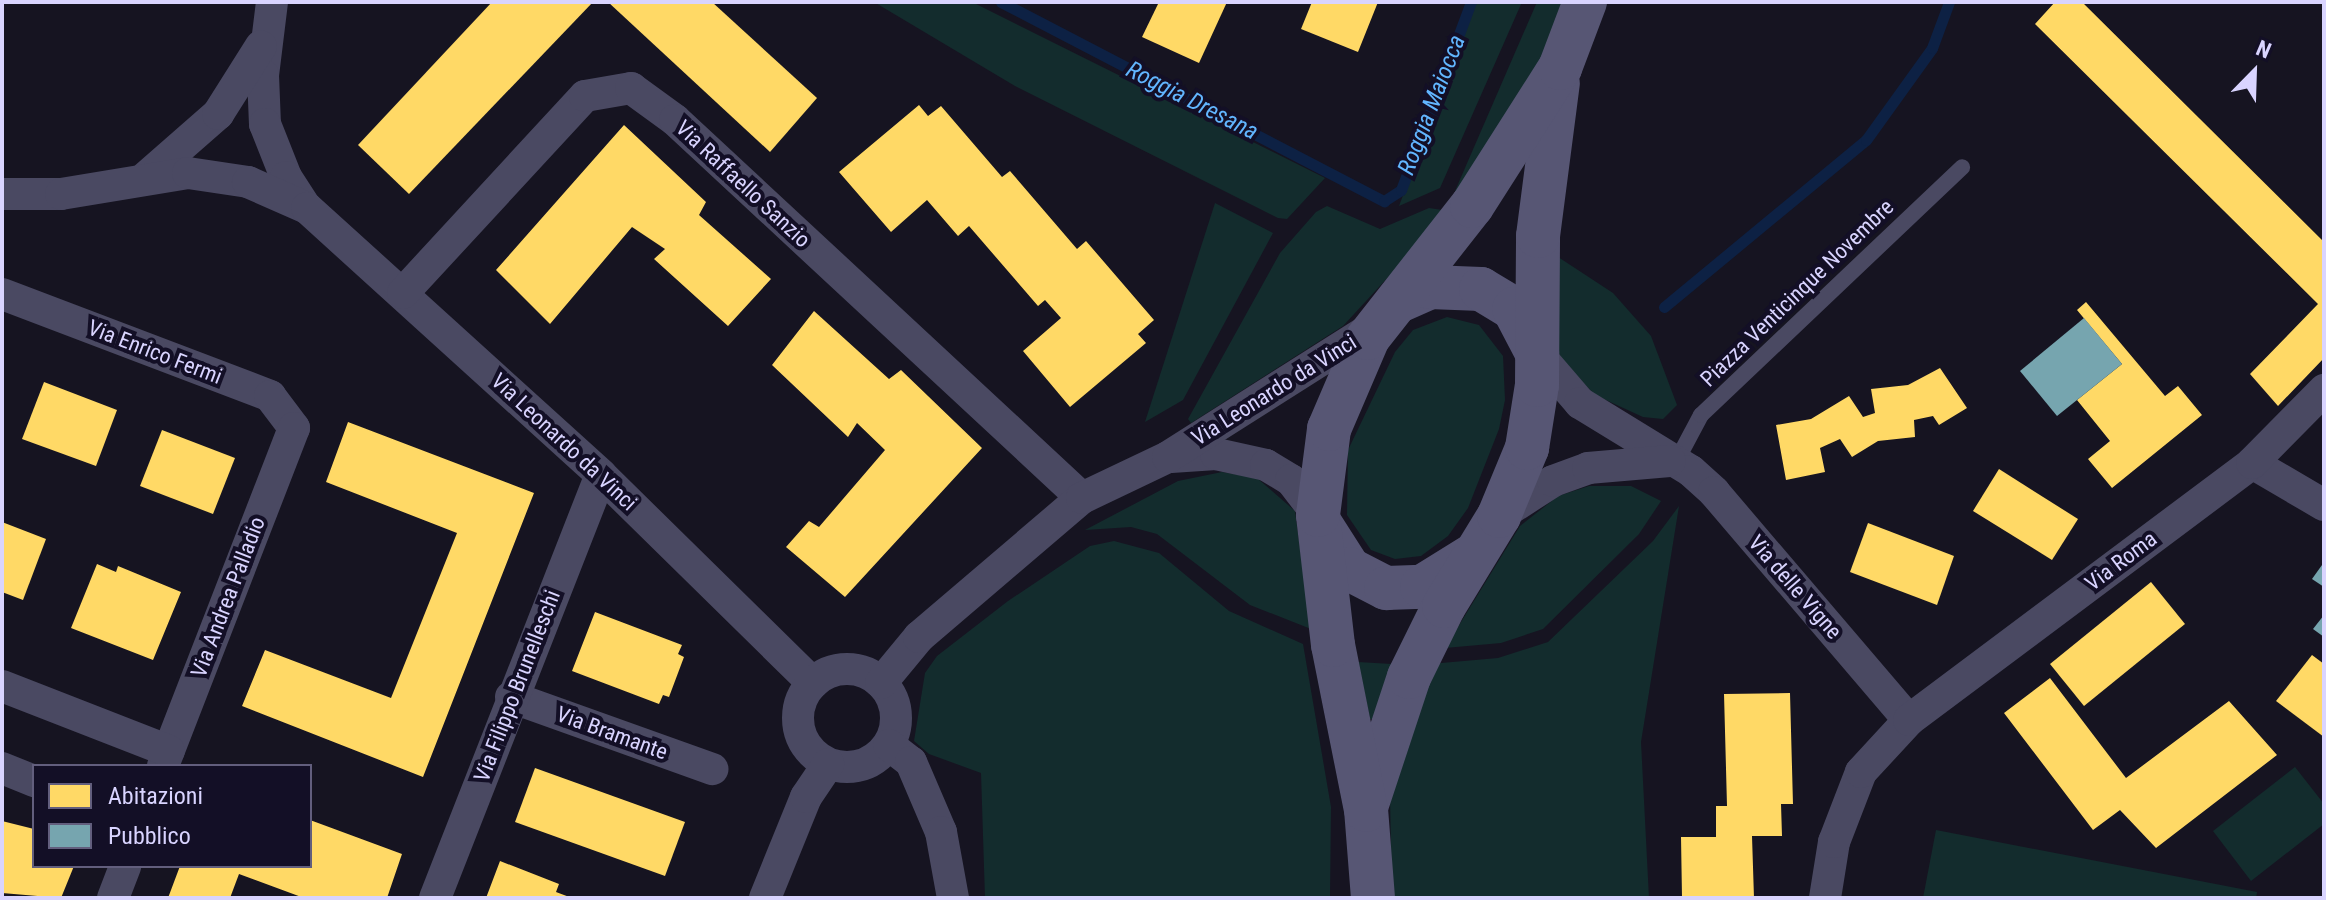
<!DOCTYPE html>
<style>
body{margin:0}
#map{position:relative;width:2326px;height:900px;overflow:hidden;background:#161421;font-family:"Roboto Condensed",sans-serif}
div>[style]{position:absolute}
.green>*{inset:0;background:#132c2d}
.homes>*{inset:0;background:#ffd966}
.public>*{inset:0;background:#76a5af}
.stream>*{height:11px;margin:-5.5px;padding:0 5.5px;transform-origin:5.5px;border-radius:5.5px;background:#0d2144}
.lane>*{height:16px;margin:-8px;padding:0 8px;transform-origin:8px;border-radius:8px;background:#4a4962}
.street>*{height:32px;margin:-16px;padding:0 16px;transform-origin:16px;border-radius:16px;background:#4a4962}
.street>.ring{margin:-16px;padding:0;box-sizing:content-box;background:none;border:32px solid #4a4962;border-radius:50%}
.secondary>*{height:44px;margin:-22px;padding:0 22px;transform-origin:22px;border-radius:22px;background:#575674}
span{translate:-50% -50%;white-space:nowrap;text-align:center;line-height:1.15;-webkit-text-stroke:8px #130f26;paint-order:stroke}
.street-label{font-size:22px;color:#d9d4ff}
.water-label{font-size:24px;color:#62b6ff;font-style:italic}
.frame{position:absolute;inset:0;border:4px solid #d9d4ff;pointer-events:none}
.legend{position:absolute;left:32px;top:764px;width:280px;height:104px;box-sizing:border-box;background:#130f26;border:2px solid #625e7d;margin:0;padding:10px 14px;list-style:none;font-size:24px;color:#d9d4ff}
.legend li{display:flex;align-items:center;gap:16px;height:40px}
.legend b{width:40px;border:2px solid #625e7d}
.north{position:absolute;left:2214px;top:32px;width:80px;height:80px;-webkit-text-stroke:6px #130f26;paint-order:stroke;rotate:23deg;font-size:22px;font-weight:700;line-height:32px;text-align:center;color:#d9d4ff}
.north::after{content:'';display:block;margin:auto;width:28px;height:36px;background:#d9d4ff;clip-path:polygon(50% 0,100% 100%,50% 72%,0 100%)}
</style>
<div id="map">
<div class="green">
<i style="clip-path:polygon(874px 2px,972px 2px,1325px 178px,1287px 219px,1278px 218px,1015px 86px)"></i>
<i style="clip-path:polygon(1476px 2px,1522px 2px,1440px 188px,1399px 206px)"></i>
<i style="clip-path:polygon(1537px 2px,1565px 2px,1550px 42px,1463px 193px,1455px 191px)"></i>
<i style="clip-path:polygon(1215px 203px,1273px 233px,1183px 400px,1145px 422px)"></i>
<i style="clip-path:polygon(1327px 206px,1380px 229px,1429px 208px,1449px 211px,1343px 326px,1191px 423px,1188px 419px,1280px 253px,1316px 212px)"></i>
<i style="clip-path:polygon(1552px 253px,1613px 293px,1651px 336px,1677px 405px,1663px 419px,1643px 417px,1595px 395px,1559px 358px)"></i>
<i style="clip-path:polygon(1447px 317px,1479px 325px,1503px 356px,1505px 400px,1499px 429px,1468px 508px,1448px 536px,1421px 556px,1395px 559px,1371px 550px,1347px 515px,1348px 450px,1395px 352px,1413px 330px)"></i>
<i style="clip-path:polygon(1222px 472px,1257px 478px,1295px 511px,1311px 629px,1250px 605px,1157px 534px,1131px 527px,1085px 530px,1178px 481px)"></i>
<i style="clip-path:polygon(1589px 486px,1631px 486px,1661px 501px,1639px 534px,1543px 629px,1501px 643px,1445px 648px,1520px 526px,1558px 496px)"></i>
<i style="clip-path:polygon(1679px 506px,1641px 742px,1649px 898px,1392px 898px,1390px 798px,1430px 664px,1498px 658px,1548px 642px,1653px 541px)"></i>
<i style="clip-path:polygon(1114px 541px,1159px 553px,1229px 611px,1303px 644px,1331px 807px,1330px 898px,985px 898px,981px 773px,929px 754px,914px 741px,925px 673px,937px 656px,1008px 601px,1090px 546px)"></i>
<i style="clip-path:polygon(1358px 662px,1392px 664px,1374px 719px,1370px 719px)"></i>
<i style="clip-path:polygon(2295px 767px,2324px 804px,2324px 824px,2251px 881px,2213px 831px)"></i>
<i style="clip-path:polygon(1936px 830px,2257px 892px,2256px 898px,1923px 898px)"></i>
</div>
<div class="homes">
<i style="clip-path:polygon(492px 2px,593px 2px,409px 194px,358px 145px)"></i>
<i style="clip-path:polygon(608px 2px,712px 2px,817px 98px,770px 152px)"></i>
<i style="clip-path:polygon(1159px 2px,1227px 2px,1199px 63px,1142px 37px)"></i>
<i style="clip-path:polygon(1312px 2px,1378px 2px,1358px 52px,1301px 29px)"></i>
<i style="clip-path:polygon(2055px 2px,2082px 2px,2324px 242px,2324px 358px,2278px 406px,2250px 374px,2318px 304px,2035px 24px)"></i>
<i style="clip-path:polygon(919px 105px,928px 116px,941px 106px,1002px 177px,1010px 171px,1077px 249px,1086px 241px,1154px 320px,1138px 334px,1146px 343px,1070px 407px,1023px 351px,1061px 318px,1045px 300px,1038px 306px,969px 226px,958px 236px,927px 200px,891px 232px,839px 172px)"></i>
<i style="clip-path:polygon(624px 125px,706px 202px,699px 215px,771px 279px,728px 326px,654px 259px,665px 249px,632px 227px,550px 324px,496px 270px)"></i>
<i style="clip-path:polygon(2086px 302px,2165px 396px,2178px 386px,2202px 415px,2112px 488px,2088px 459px,2110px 441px,2077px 400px,2122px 364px,2077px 310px)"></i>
<i style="clip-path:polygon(814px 311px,889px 379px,901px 370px,982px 448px,845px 597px,786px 547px,809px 521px,819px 527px,885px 450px,857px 423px,848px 437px,772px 365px)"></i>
<i style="clip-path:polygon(1940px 368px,1967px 408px,1939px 425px,1933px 416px,1914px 420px,1915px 437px,1878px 441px,1852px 457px,1840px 439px,1820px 448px,1825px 472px,1786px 480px,1776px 425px,1811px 419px,1849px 396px,1863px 417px,1875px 413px,1871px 389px,1908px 385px)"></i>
<i style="clip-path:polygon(44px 382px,117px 410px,96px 466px,22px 439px)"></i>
<i style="clip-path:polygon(348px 422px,534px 493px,423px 777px,242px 706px,265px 650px,391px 698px,457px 533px,326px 482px)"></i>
<i style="clip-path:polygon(162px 430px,235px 458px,213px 514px,140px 486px)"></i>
<i style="clip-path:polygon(1999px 469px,2078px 519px,2052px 560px,1973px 511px)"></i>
<i style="clip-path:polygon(2px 522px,46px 539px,23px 600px,2px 592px)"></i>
<i style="clip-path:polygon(1868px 523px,1954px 556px,1937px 605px,1850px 572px)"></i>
<i style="clip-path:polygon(97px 564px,116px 572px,118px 566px,181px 592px,153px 660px,71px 628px)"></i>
<i style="clip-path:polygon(2151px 582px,2185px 624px,2084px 706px,2050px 664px)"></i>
<i style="clip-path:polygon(595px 612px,682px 645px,678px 654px,684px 657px,669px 697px,663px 695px,659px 704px,572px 671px)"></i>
<i style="clip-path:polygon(2312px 655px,2324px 664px,2324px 737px,2276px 701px)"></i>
<i style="clip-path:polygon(2050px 678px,2126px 778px,2229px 701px,2277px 755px,2156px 848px,2120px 810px,2093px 830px,2004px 713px)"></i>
<i style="clip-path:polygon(1790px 693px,1793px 804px,1781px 804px,1782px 836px,1752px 836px,1754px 898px,1682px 898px,1681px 837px,1716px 837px,1716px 806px,1727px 806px,1724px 694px)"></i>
<i style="clip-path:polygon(535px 768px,685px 822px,665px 876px,515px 822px)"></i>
<i style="clip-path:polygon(310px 820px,402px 854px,387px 898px,304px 898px,239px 874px,230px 898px,168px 898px,180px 866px,310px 866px)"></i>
<i style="clip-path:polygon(2px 821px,34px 829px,34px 866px,74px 866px,61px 898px,2px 893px)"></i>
<i style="clip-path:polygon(500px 861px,559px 884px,556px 892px,572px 898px,486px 898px)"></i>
</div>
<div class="public">
<i style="clip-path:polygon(2084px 318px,2122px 364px,2057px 416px,2020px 371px)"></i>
<i style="clip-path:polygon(2322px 565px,2324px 567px,2324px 587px,2312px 579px)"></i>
<i style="clip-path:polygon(2324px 615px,2324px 637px,2313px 629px)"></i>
</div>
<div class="stream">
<i style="left:1001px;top:2px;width:432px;rotate:27.5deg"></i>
<i style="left:1384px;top:201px;width:20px;rotate:-33deg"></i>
<i style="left:1401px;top:190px;width:201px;rotate:-69.6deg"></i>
<i style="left:1664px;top:307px;width:262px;rotate:-39.6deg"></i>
<i style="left:1866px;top:140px;width:113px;rotate:-54.3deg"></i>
<i style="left:1932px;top:48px;width:49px;rotate:-69.7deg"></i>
</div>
<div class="lane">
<i style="left:1676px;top:462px;width:53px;rotate:-62deg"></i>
<i style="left:1701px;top:415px;width:360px;rotate:-43.5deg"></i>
</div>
<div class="street">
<i style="left:272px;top:2px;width:74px;rotate:97deg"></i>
<i style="left:263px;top:75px;width:49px;rotate:87.7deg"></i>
<i style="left:265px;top:124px;width:57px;rotate:68.4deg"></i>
<i style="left:286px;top:177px;width:35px;rotate:57deg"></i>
<i style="left:146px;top:177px;width:96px;rotate:-41.2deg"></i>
<i style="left:218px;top:114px;width:80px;rotate:-57.7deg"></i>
<i style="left:2px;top:194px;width:59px"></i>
<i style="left:61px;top:194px;width:129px;rotate:-9.4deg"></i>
<i style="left:188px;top:173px;width:61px;rotate:8.5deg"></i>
<i style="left:248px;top:182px;width:64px;rotate:23.8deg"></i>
<i style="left:307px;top:208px;width:397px;rotate:42.2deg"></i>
<i style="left:601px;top:475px;width:297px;rotate:44.5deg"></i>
<i style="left:403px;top:293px;width:268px;rotate:-47.3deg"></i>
<i style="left:585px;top:96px;width:47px;rotate:-9.9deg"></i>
<i style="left:631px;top:88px;width:54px;rotate:36deg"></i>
<i style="left:675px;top:120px;width:555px;rotate:42.88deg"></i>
<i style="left:2px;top:294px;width:287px;rotate:20.8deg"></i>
<i style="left:270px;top:396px;width:40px;rotate:53deg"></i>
<i style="left:294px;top:428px;width:362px;rotate:111.2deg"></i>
<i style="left:1537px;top:353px;width:66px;rotate:49.3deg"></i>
<i style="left:1580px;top:403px;width:130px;rotate:31.5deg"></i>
<i style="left:1691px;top:471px;width:31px;rotate:42deg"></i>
<i style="left:1714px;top:492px;width:300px;rotate:49.5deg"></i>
<i style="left:1171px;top:457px;width:45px;rotate:-3.8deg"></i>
<i style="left:1216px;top:454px;width:51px;rotate:12.4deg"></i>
<i style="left:1266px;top:465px;width:29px;rotate:31deg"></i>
<i style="left:1291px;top:480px;width:44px;rotate:52.4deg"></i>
<i style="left:2252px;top:463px;width:83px;rotate:30.3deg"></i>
<i style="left:1499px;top:516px;width:64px;rotate:-32.9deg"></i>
<i style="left:1553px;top:481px;width:37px;rotate:-20deg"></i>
<i style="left:1588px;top:468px;width:82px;rotate:-4.9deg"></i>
<i class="ring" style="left:798px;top:669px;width:66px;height:66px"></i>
<i style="left:881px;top:683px;width:60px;rotate:-50.4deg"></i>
<i style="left:919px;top:637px;width:214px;rotate:-40.5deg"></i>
<i style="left:1082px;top:498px;width:95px;rotate:-25.5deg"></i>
<i style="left:1168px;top:457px;width:246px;rotate:-32.4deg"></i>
<i style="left:2px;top:686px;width:179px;rotate:21.3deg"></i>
<i style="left:511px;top:697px;width:214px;rotate:19.7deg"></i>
<i style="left:889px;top:745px;width:28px;rotate:38deg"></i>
<i style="left:911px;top:762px;width:76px;rotate:66.8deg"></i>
<i style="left:941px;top:832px;width:67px;rotate:79.7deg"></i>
<i style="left:2px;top:768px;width:35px;rotate:22deg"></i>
<i style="left:113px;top:898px;width:34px;rotate:-69deg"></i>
<i style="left:435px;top:898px;width:454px;rotate:-68.6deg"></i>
<i style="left:765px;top:898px;width:109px;rotate:-67.9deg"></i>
<i style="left:806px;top:797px;width:40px;rotate:-56deg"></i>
<i style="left:1825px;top:898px;width:57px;rotate:-80.9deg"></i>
<i style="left:1834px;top:842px;width:75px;rotate:-68.9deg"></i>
<i style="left:1861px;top:772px;width:71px;rotate:-47.3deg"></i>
<i style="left:1909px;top:720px;width:429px;rotate:-36.8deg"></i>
<i style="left:2252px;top:463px;width:103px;rotate:-45.4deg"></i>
</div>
<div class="secondary">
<i style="left:1399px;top:301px;width:34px;rotate:-24deg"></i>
<i style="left:1430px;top:287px;width:51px;rotate:2.2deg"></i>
<i style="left:1481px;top:289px;width:39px;rotate:31deg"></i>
<i style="left:1514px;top:309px;width:50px;rotate:62.4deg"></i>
<i style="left:1321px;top:525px;width:52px;rotate:57.5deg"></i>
<i style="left:1349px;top:569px;width:42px;rotate:27.2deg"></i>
<i style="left:1386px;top:588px;width:36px;rotate:-2deg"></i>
<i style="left:1422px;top:587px;width:57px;rotate:-32deg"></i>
<i style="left:1367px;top:804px;width:134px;rotate:-71.7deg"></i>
<i style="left:1409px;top:677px;width:79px;rotate:-63.8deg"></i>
<i style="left:1444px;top:606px;width:105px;rotate:-58.6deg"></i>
<i style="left:1499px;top:516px;width:74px;rotate:-67.6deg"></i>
<i style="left:1527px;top:448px;width:64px;rotate:-81deg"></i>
<i style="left:1537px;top:385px;width:149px;rotate:-89.6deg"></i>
<i style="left:1538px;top:236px;width:154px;rotate:-82.6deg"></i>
<i style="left:1373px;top:898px;width:88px;rotate:-94.5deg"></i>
<i style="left:1366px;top:810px;width:168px;rotate:-101.3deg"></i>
<i style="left:1333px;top:645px;width:131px;rotate:-96.6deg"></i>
<i style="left:1318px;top:515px;width:87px;rotate:-82.7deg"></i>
<i style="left:1329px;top:429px;width:99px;rotate:-66.8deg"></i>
<i style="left:1368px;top:338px;width:168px;rotate:-51.8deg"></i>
<i style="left:1472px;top:206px;width:164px;rotate:-57.5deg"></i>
<i style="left:1560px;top:68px;width:71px;rotate:-69.3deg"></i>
</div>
<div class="street-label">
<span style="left:743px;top:184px;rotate:43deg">Via Raffaello Sanzio</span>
<span style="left:1797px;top:293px;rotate:-44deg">Piazza Venticinque Novembre</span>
<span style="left:155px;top:352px;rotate:21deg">Via Enrico Fermi</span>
<span style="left:1274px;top:390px;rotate:-32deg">Via Leonardo da Vinci</span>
<span style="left:564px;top:442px;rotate:43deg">Via Leonardo da Vinci</span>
<span style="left:2121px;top:561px;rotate:-37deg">Via Roma</span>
<span style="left:1795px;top:587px;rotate:49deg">Via delle Vigne</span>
<span style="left:228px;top:597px;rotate:-69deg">Via Andrea Palladio</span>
<span style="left:517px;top:686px;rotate:-69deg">Via Filippo Brunelleschi</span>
<span style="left:612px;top:733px;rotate:20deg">Via Bramante</span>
</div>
<div class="water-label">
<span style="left:1192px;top:101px;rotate:27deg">Roggia Dresana</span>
<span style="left:1432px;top:105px;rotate:-69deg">Roggia Maiocca</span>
</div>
<div class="frame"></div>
<ul class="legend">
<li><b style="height:22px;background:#ffd966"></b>Abitazioni</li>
<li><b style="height:22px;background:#76a5af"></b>Pubblico</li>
</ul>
<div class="north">N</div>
</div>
